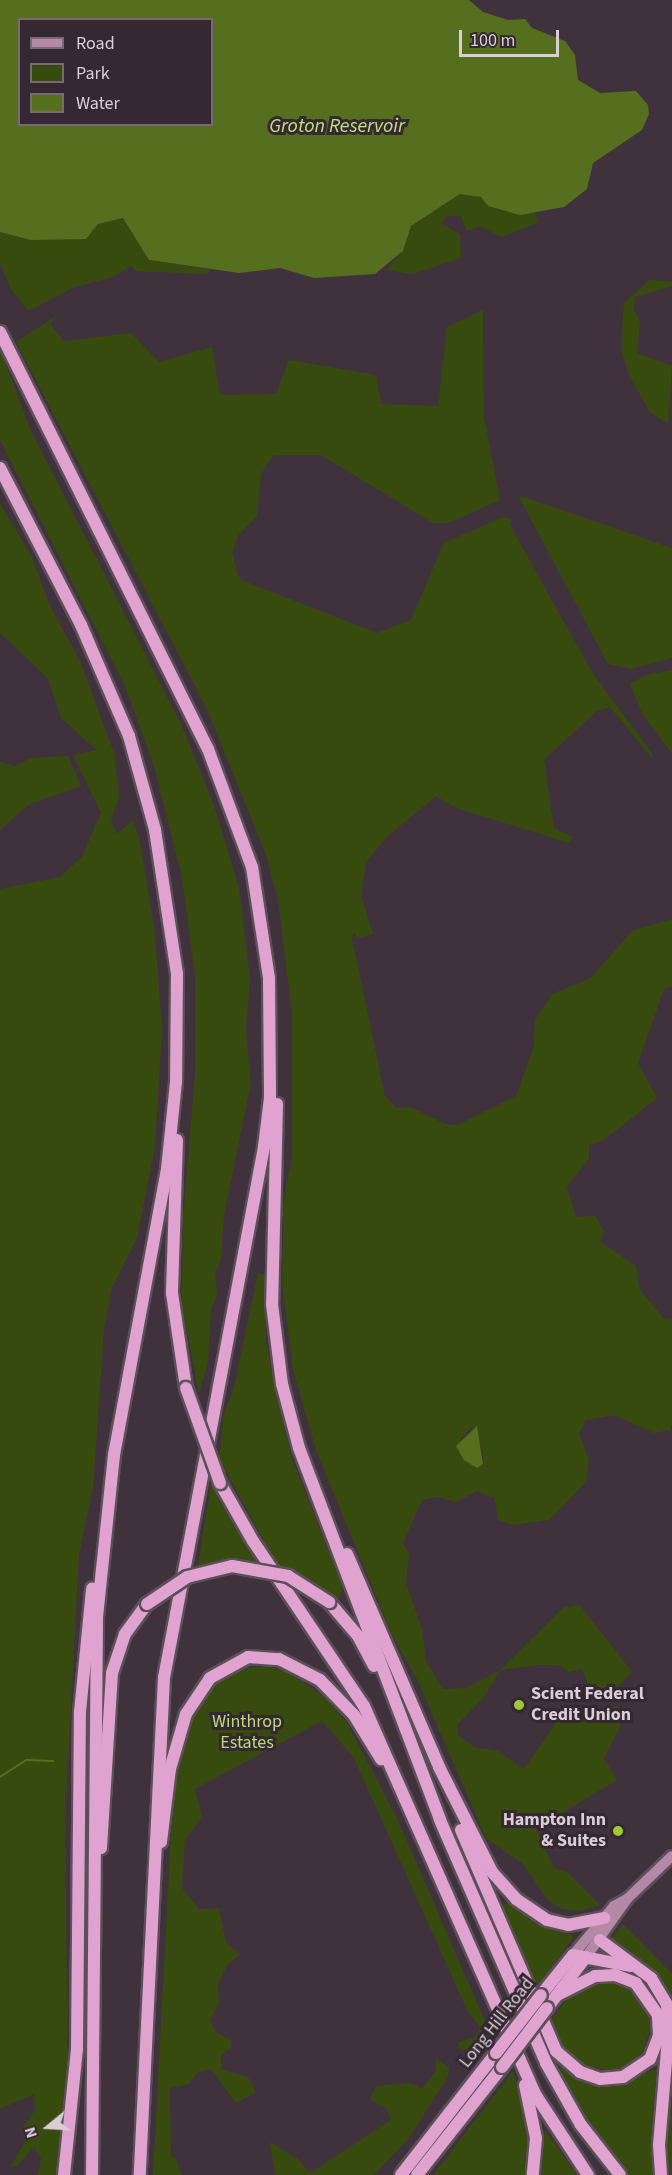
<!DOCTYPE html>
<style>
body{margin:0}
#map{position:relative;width:672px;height:2175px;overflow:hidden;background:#40323c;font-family:"Source Sans 3",sans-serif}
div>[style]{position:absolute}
.green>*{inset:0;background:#384b0f}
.water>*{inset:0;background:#556f1f}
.stream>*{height:2px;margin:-1px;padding:0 1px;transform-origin:1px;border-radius:1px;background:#556f1f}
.roads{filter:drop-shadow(2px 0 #5b5058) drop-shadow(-2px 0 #5b5058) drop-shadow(0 2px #5b5058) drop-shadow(0 -2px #5b5058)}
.primary>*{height:10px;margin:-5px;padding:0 5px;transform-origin:5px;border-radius:5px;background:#b489a8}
.highway>*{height:12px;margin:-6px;padding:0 6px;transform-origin:6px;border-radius:6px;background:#e0a3d0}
.bridges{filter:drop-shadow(2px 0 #5b5058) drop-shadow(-2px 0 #5b5058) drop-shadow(0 2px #5b5058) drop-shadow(0 -2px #5b5058)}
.highway-bridge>*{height:12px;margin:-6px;padding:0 6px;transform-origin:6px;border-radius:6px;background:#e0a3d0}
.dots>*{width:16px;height:16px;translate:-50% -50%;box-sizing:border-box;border:3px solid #352832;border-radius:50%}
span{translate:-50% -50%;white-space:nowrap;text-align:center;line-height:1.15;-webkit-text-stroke:6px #352832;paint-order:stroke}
.poi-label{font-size:18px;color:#d7cfd5;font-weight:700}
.left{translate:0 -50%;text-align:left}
.right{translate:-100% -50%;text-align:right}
.park-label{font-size:18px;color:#b6dd73}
.street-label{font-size:18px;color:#d7cfd5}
.water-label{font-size:20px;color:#bbe279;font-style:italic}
.legend{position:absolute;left:18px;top:18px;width:195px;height:108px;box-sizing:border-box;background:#352832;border:2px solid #766b73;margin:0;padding:8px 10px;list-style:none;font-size:18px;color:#d7cfd5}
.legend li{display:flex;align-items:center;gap:12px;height:30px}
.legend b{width:30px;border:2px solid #766b73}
.north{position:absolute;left:18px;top:2097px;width:60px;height:60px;-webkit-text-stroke:4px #352832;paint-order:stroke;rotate:252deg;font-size:16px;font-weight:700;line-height:24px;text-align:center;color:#d7cfd5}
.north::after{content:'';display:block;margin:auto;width:21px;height:27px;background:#d7cfd5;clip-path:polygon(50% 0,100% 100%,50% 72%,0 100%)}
.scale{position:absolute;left:459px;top:30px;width:100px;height:27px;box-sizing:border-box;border:3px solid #d7cfd5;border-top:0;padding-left:8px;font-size:18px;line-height:21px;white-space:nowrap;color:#d7cfd5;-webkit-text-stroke:4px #352832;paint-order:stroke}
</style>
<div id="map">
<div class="green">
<i style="clip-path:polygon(460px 194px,481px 197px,488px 206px,503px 211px,534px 213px,539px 222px,502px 237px,480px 226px,467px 231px,461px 216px,447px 216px,442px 224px,460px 234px,461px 258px,413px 274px,386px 270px,403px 251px,411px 227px)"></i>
<i style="clip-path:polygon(113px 218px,123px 218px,149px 260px,211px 270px,207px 274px,136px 271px,131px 266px,113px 277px,72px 288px,29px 311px,12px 291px,0 264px,0 232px,86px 239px,98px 224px)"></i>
<i style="clip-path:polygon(650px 280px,672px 282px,672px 286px,635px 297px,634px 310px,640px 321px,637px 353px,672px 366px,668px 424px,649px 411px,629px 375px,621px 349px,624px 303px)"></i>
<i style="clip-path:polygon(evenodd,483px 310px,484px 416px,500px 500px,449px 523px,433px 523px,321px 455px,274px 455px,261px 474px,257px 516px,239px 534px,232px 552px,238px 576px,244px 581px,377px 633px,411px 620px,444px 543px,503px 517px,512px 519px,510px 525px,593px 674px,652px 753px,652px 758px,610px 707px,597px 711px,544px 760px,554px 828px,573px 837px,569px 843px,456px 808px,436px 796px,388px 836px,366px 862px,361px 895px,373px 934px,359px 938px,354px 933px,352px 938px,385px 1096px,396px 1108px,410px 1107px,445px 1124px,457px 1125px,516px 1096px,534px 1046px,535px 1020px,552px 994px,591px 978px,632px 931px,672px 919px,672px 986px,664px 989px,638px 1063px,657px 1098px,604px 1140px,589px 1145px,589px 1159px,567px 1187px,576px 1217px,596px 1216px,604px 1232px,599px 1241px,636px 1266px,640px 1290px,664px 1319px,672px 1320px,672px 1424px,670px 1430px,654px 1433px,614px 1415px,586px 1420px,579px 1434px,589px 1460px,586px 1482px,549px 1520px,513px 1525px,498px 1520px,495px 1499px,477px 1491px,456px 1502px,437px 1497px,422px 1500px,403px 1543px,409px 1554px,406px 1583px,422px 1629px,426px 1661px,443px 1689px,466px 1688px,500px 1670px,563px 1608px,579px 1604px,632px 1672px,616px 1689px,603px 1692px,589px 1687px,582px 1669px,569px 1672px,559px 1665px,536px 1665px,500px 1670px,484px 1697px,457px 1725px,459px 1736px,474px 1747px,498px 1751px,524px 1769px,560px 1717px,589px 1704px,603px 1711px,620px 1706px,620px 1727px,604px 1758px,617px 1780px,536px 1829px,554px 1868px,568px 1873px,600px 1905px,580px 1911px,562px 1909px,548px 1900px,523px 1864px,486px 1838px,417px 1679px,392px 1635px,316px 1450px,293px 1369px,282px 1282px,284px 1202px,292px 1156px,292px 1014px,278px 899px,265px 852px,206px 707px,16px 342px,58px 315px,50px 324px,64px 341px,131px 333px,159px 362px,212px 347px,220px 395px,276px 394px,289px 360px,376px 375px,381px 404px,438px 406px,447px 327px,483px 310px,474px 1426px,483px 1452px,483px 1464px,477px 1468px,461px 1438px,474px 1426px)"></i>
<i style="clip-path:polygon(0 349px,31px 431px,181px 724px,214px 805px,239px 888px,250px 978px,246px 1029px,251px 1083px,224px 1215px,221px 1260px,215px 1272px,217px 1296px,211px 1309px,208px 1362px,199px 1393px,182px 1306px,183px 1219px,195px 1074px,195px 976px,182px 877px,154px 766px,125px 686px,0 440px)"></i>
<i style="clip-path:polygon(518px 495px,672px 548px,672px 658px,631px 669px,608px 664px)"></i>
<i style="clip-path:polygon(0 503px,32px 557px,49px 604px,81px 663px,115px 756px,119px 797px,111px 821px,117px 834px,133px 820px,140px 841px,155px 933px,162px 1030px,155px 1146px,137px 1238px,111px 1290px,104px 1329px,93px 1487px,79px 1555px,65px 1819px,68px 2069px,57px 2175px,38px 2175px,41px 2158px,34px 2147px,16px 2167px,11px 2166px,26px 2140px,22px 2129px,35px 2110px,34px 2094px,0 2109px,0 889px,60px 877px,82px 857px,101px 813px,73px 755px,97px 750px,61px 718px,48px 678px,0 633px)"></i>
<i style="clip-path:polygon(672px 670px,672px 754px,643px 715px,630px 684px,646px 675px)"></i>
<i style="clip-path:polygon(68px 756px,81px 786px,28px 805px,0 830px,0 762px,15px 766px,31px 758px)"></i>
<i style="clip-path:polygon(258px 1273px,264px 1275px,266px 1343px,291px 1456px,343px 1587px,338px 1601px,278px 1566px,219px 1459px,224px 1413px,234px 1388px)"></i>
<i style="clip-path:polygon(211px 1484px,228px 1516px,257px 1562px,198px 1566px)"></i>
<i style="clip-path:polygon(267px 1666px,289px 1672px,328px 1700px,347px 1723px,397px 1818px,494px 2042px,483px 2053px,457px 2048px,459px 2042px,474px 2038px,480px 2027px,468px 2012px,354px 1758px,322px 1721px,195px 1789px,202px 1817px,185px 1841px,182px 1888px,199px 1909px,219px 1908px,226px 1943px,240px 1954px,227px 1965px,218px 1984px,219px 2004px,210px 2020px,216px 2032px,232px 2041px,231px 2048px,221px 2054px,221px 2069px,248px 2077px,256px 2092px,236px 2103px,211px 2069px,198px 2072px,189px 2084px,170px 2088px,171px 2157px,175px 2157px,182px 2175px,153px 2175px,174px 1777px,188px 1722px,217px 1678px,236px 1669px)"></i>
<i style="clip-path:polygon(509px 1903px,554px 1930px,574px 1936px,534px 1993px,499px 1905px)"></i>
<i style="clip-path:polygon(623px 1924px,672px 1974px,672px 1997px,658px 1972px,609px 1942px)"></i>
<i style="clip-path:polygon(599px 1978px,631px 1984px,652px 2022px,644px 2050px,629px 2065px,612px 2071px,584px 2066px,568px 2055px,549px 2023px,570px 1995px)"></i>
<i style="clip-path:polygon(436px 2058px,449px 2068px,448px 2077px,409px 2138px,374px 2175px,275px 2175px,270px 2142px,298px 2159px,310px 2173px,391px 2120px,387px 2109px,370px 2100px,376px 2086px,410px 2083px,422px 2089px,435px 2072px)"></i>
<i style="clip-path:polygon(672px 2062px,672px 2175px,669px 2175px,666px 2129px)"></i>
<i style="clip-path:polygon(562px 2068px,576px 2077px,620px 2083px,657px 2069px,651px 2137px,655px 2175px,626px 2175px,570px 2096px,557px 2070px)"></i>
<i style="clip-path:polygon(513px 2071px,532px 2129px,528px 2175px,433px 2175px)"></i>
<i style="clip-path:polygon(545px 2130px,553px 2141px,577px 2175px,537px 2175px)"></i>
</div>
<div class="water">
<i style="clip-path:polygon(evenodd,0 0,469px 0,483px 12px,508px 20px,525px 19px,532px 28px,565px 41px,575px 55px,578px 80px,600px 93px,636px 91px,648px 105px,649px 114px,642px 130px,593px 163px,587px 189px,564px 207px,520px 215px,488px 206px,481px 197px,460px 194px,411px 226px,403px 251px,375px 274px,314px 278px,280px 268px,239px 273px,149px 260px,123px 218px,98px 224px,86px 239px,31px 240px,0 232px,0 0,20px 20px,212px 20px,212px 124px,20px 124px,20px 20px)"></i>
<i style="clip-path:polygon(477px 1426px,483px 1464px,477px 1468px,464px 1460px,456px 1446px)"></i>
</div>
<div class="stream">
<i style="left:0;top:1777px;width:31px;rotate:-33deg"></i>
<i style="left:26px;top:1760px;width:27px;rotate:2deg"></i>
</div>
<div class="roads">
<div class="primary">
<i style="left:573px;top:1955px;width:64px;rotate:-50.1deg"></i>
<i style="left:614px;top:1906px;width:15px;rotate:-28deg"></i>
<i style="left:586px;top:1957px;width:71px;rotate:-54.7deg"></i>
<i style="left:627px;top:1899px;width:62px;rotate:-43.7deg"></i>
</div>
<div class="highway">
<i style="left:0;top:332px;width:466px;rotate:63.5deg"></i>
<i style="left:208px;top:749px;width:126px;rotate:69.6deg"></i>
<i style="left:252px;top:867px;width:112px;rotate:81.3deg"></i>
<i style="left:269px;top:978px;width:120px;rotate:89.5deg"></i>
<i style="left:270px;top:1098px;width:49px;rotate:97deg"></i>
<i style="left:264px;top:1147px;width:540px;rotate:100.67deg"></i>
<i style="left:164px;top:1678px;width:498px;rotate:92.8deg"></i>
<i style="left:0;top:468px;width:177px;rotate:62.7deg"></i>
<i style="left:81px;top:625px;width:121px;rotate:66.6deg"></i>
<i style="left:129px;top:736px;width:98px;rotate:74.5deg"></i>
<i style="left:155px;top:830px;width:146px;rotate:81.3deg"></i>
<i style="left:177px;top:974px;width:108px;rotate:90.5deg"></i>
<i style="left:176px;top:1082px;width:87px;rotate:95.9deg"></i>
<i style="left:167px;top:1169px;width:291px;rotate:100.5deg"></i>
<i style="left:114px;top:1455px;width:163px;rotate:96deg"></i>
<i style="left:97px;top:1617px;width:558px;rotate:90.51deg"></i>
<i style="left:277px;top:1104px;width:200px;rotate:91.4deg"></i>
<i style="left:272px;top:1304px;width:81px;rotate:82.9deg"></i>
<i style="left:282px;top:1384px;width:66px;rotate:75.1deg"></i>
<i style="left:299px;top:1448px;width:398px;rotate:69.2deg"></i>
<i style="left:440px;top:1820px;width:265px;rotate:66.4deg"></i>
<i style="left:546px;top:2063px;width:71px;rotate:60.6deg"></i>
<i style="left:581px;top:2125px;width:63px;rotate:52deg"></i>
<i style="left:177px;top:1140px;width:153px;rotate:91.9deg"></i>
<i style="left:172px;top:1293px;width:96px;rotate:81.6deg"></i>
<i style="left:220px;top:1483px;width:67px;rotate:60.4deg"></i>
<i style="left:253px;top:1541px;width:199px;rotate:56.1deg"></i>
<i style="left:364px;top:1706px;width:424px;rotate:66.2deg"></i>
<i style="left:535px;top:2094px;width:97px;rotate:56.8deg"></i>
<i style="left:347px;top:1554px;width:232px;rotate:66.6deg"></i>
<i style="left:439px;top:1767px;width:118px;rotate:63.2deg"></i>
<i style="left:492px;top:1872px;width:36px;rotate:48deg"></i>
<i style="left:516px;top:1899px;width:37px;rotate:34deg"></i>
<i style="left:547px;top:1920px;width:22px;rotate:13deg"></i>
<i style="left:568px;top:1925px;width:37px;rotate:-11deg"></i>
<i style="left:329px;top:1602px;width:45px;rotate:49.5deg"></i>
<i style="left:358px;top:1636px;width:34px;rotate:62deg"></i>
<i style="left:461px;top:1830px;width:241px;rotate:66.7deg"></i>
<i style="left:556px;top:2051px;width:32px;rotate:41deg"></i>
<i style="left:580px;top:2072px;width:21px;rotate:19deg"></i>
<i style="left:600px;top:2079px;width:23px;rotate:-5deg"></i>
<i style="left:623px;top:2077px;width:32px;rotate:-34deg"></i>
<i style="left:650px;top:2059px;width:25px;rotate:-69deg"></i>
<i style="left:659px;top:2036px;width:21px;rotate:-93deg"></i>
<i style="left:658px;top:2015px;width:39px;rotate:-125deg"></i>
<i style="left:636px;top:1983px;width:22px;rotate:-159deg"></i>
<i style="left:615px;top:1975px;width:20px;rotate:177deg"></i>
<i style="left:595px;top:1976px;width:42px;rotate:153.4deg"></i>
<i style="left:161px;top:1842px;width:74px;rotate:-83deg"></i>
<i style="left:170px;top:1769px;width:57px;rotate:-73.8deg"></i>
<i style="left:186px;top:1714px;width:43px;rotate:-56.3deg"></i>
<i style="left:210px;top:1678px;width:43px;rotate:-28.9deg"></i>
<i style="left:248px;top:1657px;width:31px;rotate:4deg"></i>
<i style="left:279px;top:1659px;width:46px;rotate:27.1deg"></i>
<i style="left:320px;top:1680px;width:49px;rotate:45.8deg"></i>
<i style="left:354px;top:1715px;width:52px;rotate:58.5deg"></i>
<i style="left:101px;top:1848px;width:175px;rotate:-86.4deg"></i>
<i style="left:112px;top:1673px;width:41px;rotate:-71.6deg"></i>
<i style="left:125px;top:1634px;width:37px;rotate:-54deg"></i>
<i style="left:600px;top:1940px;width:64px;rotate:36.7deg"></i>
<i style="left:651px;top:1978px;width:31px;rotate:59deg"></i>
<i style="left:667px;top:2005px;width:33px;rotate:88deg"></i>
<i style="left:668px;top:2038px;width:107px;rotate:94.8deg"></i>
<i style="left:659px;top:2145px;width:30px;rotate:86deg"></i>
<i style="left:541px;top:1995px;width:51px;rotate:-51.3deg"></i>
<i style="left:573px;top:1955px;width:58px;rotate:10.9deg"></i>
<i style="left:547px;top:2008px;width:64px;rotate:-52.6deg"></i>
<i style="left:525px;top:2085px;width:54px;rotate:78.3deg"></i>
<i style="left:536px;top:2138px;width:37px;rotate:95deg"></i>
<i style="left:64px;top:2175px;width:127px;rotate:-84.1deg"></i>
<i style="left:77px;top:2049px;width:337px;rotate:-89.5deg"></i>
<i style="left:80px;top:1712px;width:124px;rotate:-84.4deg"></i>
<i style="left:401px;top:2175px;width:155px;rotate:-52.1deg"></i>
<i style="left:417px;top:2175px;width:137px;rotate:-51.8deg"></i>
</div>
</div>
<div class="bridges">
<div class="highway-bridge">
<i style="left:186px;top:1388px;width:101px;rotate:70.3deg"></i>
<i style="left:147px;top:1604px;width:48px;rotate:-34deg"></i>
<i style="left:187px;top:1577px;width:46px;rotate:-13.7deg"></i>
<i style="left:232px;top:1566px;width:57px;rotate:10.1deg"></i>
<i style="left:288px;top:1576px;width:49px;rotate:32.4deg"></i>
<i style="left:496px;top:2053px;width:73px;rotate:-52.2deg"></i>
<i style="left:502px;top:2067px;width:74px;rotate:-52.7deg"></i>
</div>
</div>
<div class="dots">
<i style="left:519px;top:1705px;background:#9bcb33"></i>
<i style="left:618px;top:1831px;background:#9bcb33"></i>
</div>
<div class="poi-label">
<span class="left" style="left:531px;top:1705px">Scient Federal<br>Credit Union</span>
<span class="right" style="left:606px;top:1831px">Hampton Inn<br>&amp; Suites</span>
</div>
<div class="park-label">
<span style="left:247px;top:1733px">Winthrop<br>Estates</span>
</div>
<div class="street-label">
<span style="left:497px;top:2023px;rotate:-52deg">Long Hill Road</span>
</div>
<div class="water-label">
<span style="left:337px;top:126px">Groton Reservoir</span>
</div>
<ul class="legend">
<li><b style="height:8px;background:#b489a8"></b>Road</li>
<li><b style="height:16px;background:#384b0f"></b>Park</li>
<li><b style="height:16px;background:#556f1f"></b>Water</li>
</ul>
<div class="north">N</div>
<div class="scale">100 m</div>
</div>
